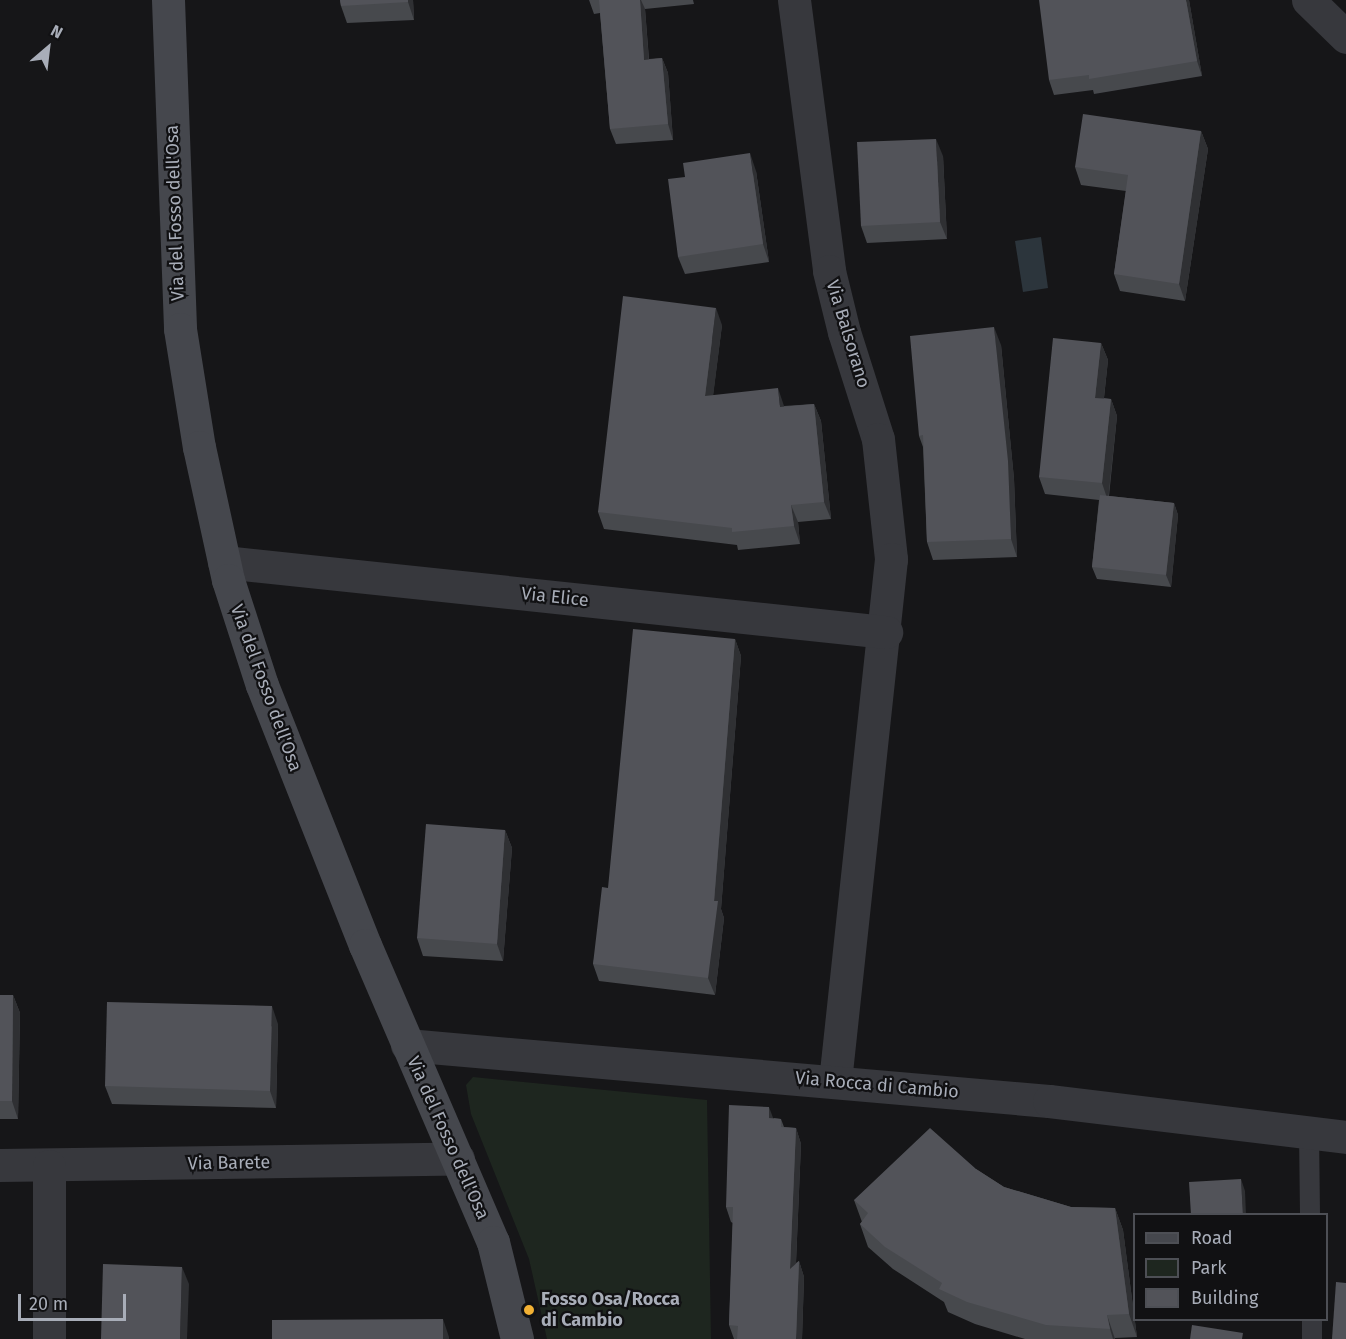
<!DOCTYPE html>
<style>
body{margin:0}
#map{position:relative;width:1346px;height:1339px;overflow:hidden;background:#161618;font-family:"Fira Sans",sans-serif}
div>[style]{position:absolute}
.green>*{inset:0;background:#1e261f}
.water>*{inset:0;background:#2c353c}
.lane>*{height:20px;margin:-10px;padding:0 10px;transform-origin:10px;border-radius:10px;background:#37383d}
.street>*{height:33px;margin:-16.5px;padding:0 16.5px;transform-origin:16.5px;border-radius:16.5px;background:#37383d}
.secondary>*{height:33px;margin:-16.5px;padding:0 16.5px;transform-origin:16.5px;border-radius:16.5px;background:#45474d}
.wall>*{inset:0;background:#47494d}
.shaded-wall>*{inset:0;background:#2f3033}
.building>*{inset:0;background:#525359}
.dots>*{width:16px;height:16px;translate:-50% -50%;box-sizing:border-box;border:3px solid #111113;border-radius:50%}
span{translate:-50% -50%;white-space:nowrap;text-align:center;line-height:1.15;-webkit-text-stroke:4.5px #111113;paint-order:stroke}
.street-label{font-size:18px;color:#a8adb8}
.poi-label{font-size:18px;color:#a8adb8;font-weight:700}
.left{translate:0 -50%;text-align:left}
.legend{position:absolute;left:1133px;top:1213px;width:195px;height:108px;box-sizing:border-box;background:#111113;border:2px solid #4d4f55;margin:0;padding:8px 10px;list-style:none;font-size:18px;color:#a8adb8}
.legend li{display:flex;align-items:center;gap:12px;height:30px}
.legend b{width:30px;border:2px solid #4d4f55}
.north{position:absolute;left:18px;top:18px;width:60px;height:60px;-webkit-text-stroke:4px #111113;paint-order:stroke;rotate:28deg;font-size:16px;font-weight:700;line-height:24px;text-align:center;color:#a8adb8}
.north::after{content:'';display:block;margin:auto;width:21px;height:27px;background:#a8adb8;clip-path:polygon(50% 0,100% 100%,50% 72%,0 100%)}
.scale{position:absolute;left:18px;top:1294px;width:108px;height:27px;box-sizing:border-box;border:3px solid #a8adb8;border-top:0;padding-left:8px;font-size:18px;line-height:21px;white-space:nowrap;color:#a8adb8;-webkit-text-stroke:4px #111113;paint-order:stroke}
</style>
<div id="map">
<div class="green">
<i style="clip-path:polygon(473px 1077px,707px 1100px,711px 1339px,547px 1339px,529px 1259px,471px 1114px,466px 1085px)"></i>
</div>
<div class="water">
<i style="clip-path:polygon(1041px 237px,1048px 288px,1023px 292px,1015px 241px)"></i>
</div>
<div class="lane">
<i style="left:1309px;top:1132px;width:82px;rotate:89.3deg"></i>
<i style="left:1312px;top:1320px;width:19px;rotate:90deg"></i>
</div>
<div class="street">
<i style="left:794px;top:0;width:273px;rotate:82.6deg"></i>
<i style="left:829px;top:271px;width:63px;rotate:76.2deg"></i>
<i style="left:844px;top:332px;width:112px;rotate:72.4deg"></i>
<i style="left:878px;top:439px;width:121px;rotate:83.8deg"></i>
<i style="left:891px;top:559px;width:525px;rotate:96.12deg"></i>
<i style="left:1308px;top:0;width:53px;rotate:44.2deg"></i>
<i style="left:224px;top:562px;width:666px;rotate:6.04deg"></i>
<i style="left:407px;top:1045px;width:644px;rotate:4.99deg"></i>
<i style="left:1049px;top:1101px;width:299px;rotate:6.9deg"></i>
<i style="left:0;top:1165px;width:458px;rotate:-0.8deg"></i>
<i style="left:49px;top:1166px;width:173px;rotate:90deg"></i>
</div>
<div class="secondary">
<i style="left:168px;top:0;width:329px;rotate:87.9deg"></i>
<i style="left:180px;top:329px;width:120px;rotate:80.9deg"></i>
<i style="left:199px;top:447px;width:136px;rotate:77.7deg"></i>
<i style="left:228px;top:580px;width:110px;rotate:72.1deg"></i>
<i style="left:262px;top:685px;width:280px;rotate:68.4deg"></i>
<i style="left:365px;top:945px;width:323px;rotate:66.7deg"></i>
<i style="left:493px;top:1242px;width:100px;rotate:76.1deg"></i>
</div>
<div class="wall">
<i style="clip-path:polygon(340px 0,413px 0,414px 20px,347px 23px,341px 6px)"></i>
<i style="clip-path:polygon(589px 0,693px 0,694px 4px,645px 9px,649px 59px,662px 58px,668px 73px,673px 140px,616px 144px,610px 129px,600px 13px,594px 14px)"></i>
<i style="clip-path:polygon(1189px 0,1202px 76px,1094px 94px,1093px 90px,1054px 95px,1049px 80px)"></i>
<i style="clip-path:polygon(1201px 131px,1208px 149px,1185px 301px,1120px 291px,1114px 274px,1126px 191px,1081px 185px,1075px 167px)"></i>
<i style="clip-path:polygon(943px 156px,947px 239px,867px 243px,861px 226px)"></i>
<i style="clip-path:polygon(756px 171px,769px 262px,685px 274px,678px 257px)"></i>
<i style="clip-path:polygon(722px 325px,713px 395px,784px 406px,814px 404px,821px 421px,831px 519px,798px 522px,800px 544px,738px 550px,737px 545px,604px 529px,598px 512px)"></i>
<i style="clip-path:polygon(1101px 343px,1108px 360px,1104px 398px,1111px 399px,1117px 416px,1109px 496px,1174px 503px,1178px 515px,1171px 587px,1097px 579px,1092px 567px,1099px 500px,1045px 494px,1039px 477px)"></i>
<i style="clip-path:polygon(1001px 345px,1014px 479px,1017px 557px,933px 560px,927px 542px,923px 447px,919px 436px)"></i>
<i style="clip-path:polygon(735px 639px,741px 656px,721px 909px,724px 918px,715px 995px,599px 981px,593px 964px,608px 888px)"></i>
<i style="clip-path:polygon(505px 830px,512px 848px,503px 961px,423px 956px,417px 938px)"></i>
<i style="clip-path:polygon(0 995px,13px 995px,20px 1013px,18px 1119px,0 1119px)"></i>
<i style="clip-path:polygon(278px 1024px,276px 1108px,112px 1104px,105px 1086px)"></i>
<i style="clip-path:polygon(774px 1118px,781px 1119px,784px 1127px,796px 1128px,801px 1144px,796px 1263px,799px 1261px,804px 1277px,802px 1339px,734px 1339px,729px 1325px,733px 1223px,731px 1222px,726px 1207px)"></i>
<i style="clip-path:polygon(976px 1169px,1004px 1187px,1071px 1207px,1115px 1208px,1123px 1230px,1137px 1337px,1115px 1338px,1115px 1339px,1025px 1339px,975px 1324px,948px 1312px,944px 1302px,893px 1269px,868px 1247px,860px 1224px,862px 1222px,854px 1200px)"></i>
</div>
<div class="shaded-wall">
<i style="clip-path:polygon(408px 0,413px 0,414px 20px,408px 2px)"></i>
<i style="clip-path:polygon(640px 0,641px 0,645px 9px,650px 75px,644px 60px)"></i>
<i style="clip-path:polygon(1186px 0,1189px 0,1202px 76px,1197px 61px)"></i>
<i style="clip-path:polygon(662px 58px,668px 73px,673px 140px,668px 124px)"></i>
<i style="clip-path:polygon(1201px 131px,1208px 149px,1185px 301px,1179px 284px)"></i>
<i style="clip-path:polygon(936px 139px,943px 156px,947px 239px,940px 222px)"></i>
<i style="clip-path:polygon(750px 153px,756px 171px,769px 262px,763px 244px)"></i>
<i style="clip-path:polygon(716px 308px,722px 325px,711px 413px,705px 396px)"></i>
<i style="clip-path:polygon(994px 327px,1001px 345px,1014px 479px,1017px 557px,1011px 539px)"></i>
<i style="clip-path:polygon(1101px 343px,1108px 360px,1102px 415px,1095px 398px)"></i>
<i style="clip-path:polygon(778px 388px,784px 406px,786px 424px,780px 407px)"></i>
<i style="clip-path:polygon(1111px 399px,1117px 416px,1108px 501px,1102px 483px)"></i>
<i style="clip-path:polygon(814px 404px,821px 421px,831px 519px,824px 502px)"></i>
<i style="clip-path:polygon(1174px 503px,1178px 515px,1171px 587px,1166px 575px)"></i>
<i style="clip-path:polygon(791px 505px,798px 522px,800px 544px,794px 526px)"></i>
<i style="clip-path:polygon(735px 639px,741px 656px,721px 909px,724px 918px,715px 995px,708px 978px)"></i>
<i style="clip-path:polygon(505px 830px,512px 848px,503px 961px,497px 944px)"></i>
<i style="clip-path:polygon(13px 995px,20px 1013px,18px 1119px,12px 1101px)"></i>
<i style="clip-path:polygon(272px 1006px,278px 1024px,276px 1108px,270px 1091px)"></i>
<i style="clip-path:polygon(769px 1107px,775px 1123px,769px 1118px)"></i>
<i style="clip-path:polygon(796px 1128px,801px 1144px,795px 1285px,790px 1269px)"></i>
<i style="clip-path:polygon(1241px 1179px,1245px 1191px,1246px 1215px,1243px 1215px)"></i>
<i style="clip-path:polygon(1115px 1208px,1123px 1230px,1137px 1337px,1129px 1314px)"></i>
<i style="clip-path:polygon(799px 1261px,804px 1277px,802px 1339px,796px 1339px)"></i>
<i style="clip-path:polygon(182px 1267px,189px 1284px,187px 1339px,180px 1339px)"></i>
<i style="clip-path:polygon(1107px 1315px,1115px 1339px,1113px 1339px,1110px 1329px)"></i>
<i style="clip-path:polygon(443px 1319px,449px 1337px,449px 1339px,443px 1339px)"></i>
</div>
<div class="building">
<i style="clip-path:polygon(340px 0,408px 0,408px 2px,341px 6px)"></i>
<i style="clip-path:polygon(599px 0,640px 0,644px 60px,662px 58px,668px 124px,610px 129px)"></i>
<i style="clip-path:polygon(1039px 0,1186px 0,1197px 61px,1089px 79px,1089px 75px,1049px 80px)"></i>
<i style="clip-path:polygon(1083px 114px,1201px 131px,1179px 284px,1114px 274px,1128px 175px,1075px 167px)"></i>
<i style="clip-path:polygon(936px 139px,940px 222px,861px 226px,857px 142px)"></i>
<i style="clip-path:polygon(750px 153px,763px 244px,678px 257px,668px 179px,685px 177px,683px 163px)"></i>
<i style="clip-path:polygon(623px 296px,716px 308px,705px 396px,778px 388px,780px 407px,814px 404px,824px 502px,791px 505px,794px 526px,732px 532px,732px 528px,598px 512px)"></i>
<i style="clip-path:polygon(994px 327px,1008px 461px,1011px 539px,927px 542px,923px 435px,919px 436px,910px 336px)"></i>
<i style="clip-path:polygon(1053px 338px,1101px 343px,1095px 398px,1111px 399px,1102px 483px,1039px 477px)"></i>
<i style="clip-path:polygon(1100px 495px,1174px 503px,1166px 575px,1092px 567px)"></i>
<i style="clip-path:polygon(633px 629px,735px 639px,714px 901px,718px 901px,708px 978px,593px 964px,602px 887px,608px 888px)"></i>
<i style="clip-path:polygon(426px 824px,505px 830px,497px 944px,417px 938px)"></i>
<i style="clip-path:polygon(0 995px,13px 995px,12px 1101px,0 1101px)"></i>
<i style="clip-path:polygon(107px 1002px,272px 1006px,270px 1091px,105px 1086px)"></i>
<i style="clip-path:polygon(729px 1105px,769px 1107px,769px 1118px,781px 1119px,781px 1127px,796px 1128px,790px 1269px,799px 1261px,796px 1339px,737px 1339px,738px 1326px,729px 1325px,733px 1207px,726px 1207px)"></i>
<i style="clip-path:polygon(930px 1128px,976px 1169px,1004px 1187px,1071px 1207px,1115px 1208px,1129px 1314px,1107px 1315px,1110px 1329px,1046px 1325px,967px 1302px,939px 1289px,942px 1283px,885px 1247px,860px 1224px,868px 1213px,854px 1200px)"></i>
<i style="clip-path:polygon(1241px 1179px,1243px 1215px,1191px 1215px,1189px 1182px)"></i>
<i style="clip-path:polygon(103px 1264px,182px 1267px,180px 1339px,101px 1339px)"></i>
<i style="clip-path:polygon(1336px 1282px,1346px 1283px,1346px 1339px,1332px 1339px)"></i>
<i style="clip-path:polygon(443px 1319px,443px 1339px,272px 1339px,272px 1320px)"></i>
<i style="clip-path:polygon(1192px 1325px,1243px 1333px,1242px 1339px,1190px 1339px)"></i>
</div>
<div class="dots">
<i style="left:529px;top:1310px;background:#f2b134"></i>
</div>
<div class="street-label">
<span style="left:175px;top:213px;rotate:-92deg">Via del Fosso dell'Osa</span>
<span style="left:848px;top:334px;rotate:73deg">Via Balsorano</span>
<span style="left:555px;top:597px;rotate:6deg">Via Elice</span>
<span style="left:266px;top:688px;rotate:70deg">Via del Fosso dell'Osa</span>
<span style="left:877px;top:1085px;rotate:5deg">Via Rocca di Cambio</span>
<span style="left:448px;top:1138px;rotate:66deg">Via del Fosso dell'Osa</span>
<span style="left:229px;top:1163px;rotate:-1deg">Via Barete</span>
</div>
<div class="poi-label">
<span class="left" style="left:541px;top:1310px">Fosso Osa/Rocca<br>di Cambio</span>
</div>
<ul class="legend">
<li><b style="height:8px;background:#45474d"></b>Road</li>
<li><b style="height:16px;background:#1e261f"></b>Park</li>
<li><b style="height:16px;background:#525359"></b>Building</li>
</ul>
<div class="north">N</div>
<div class="scale">20 m</div>
</div>
